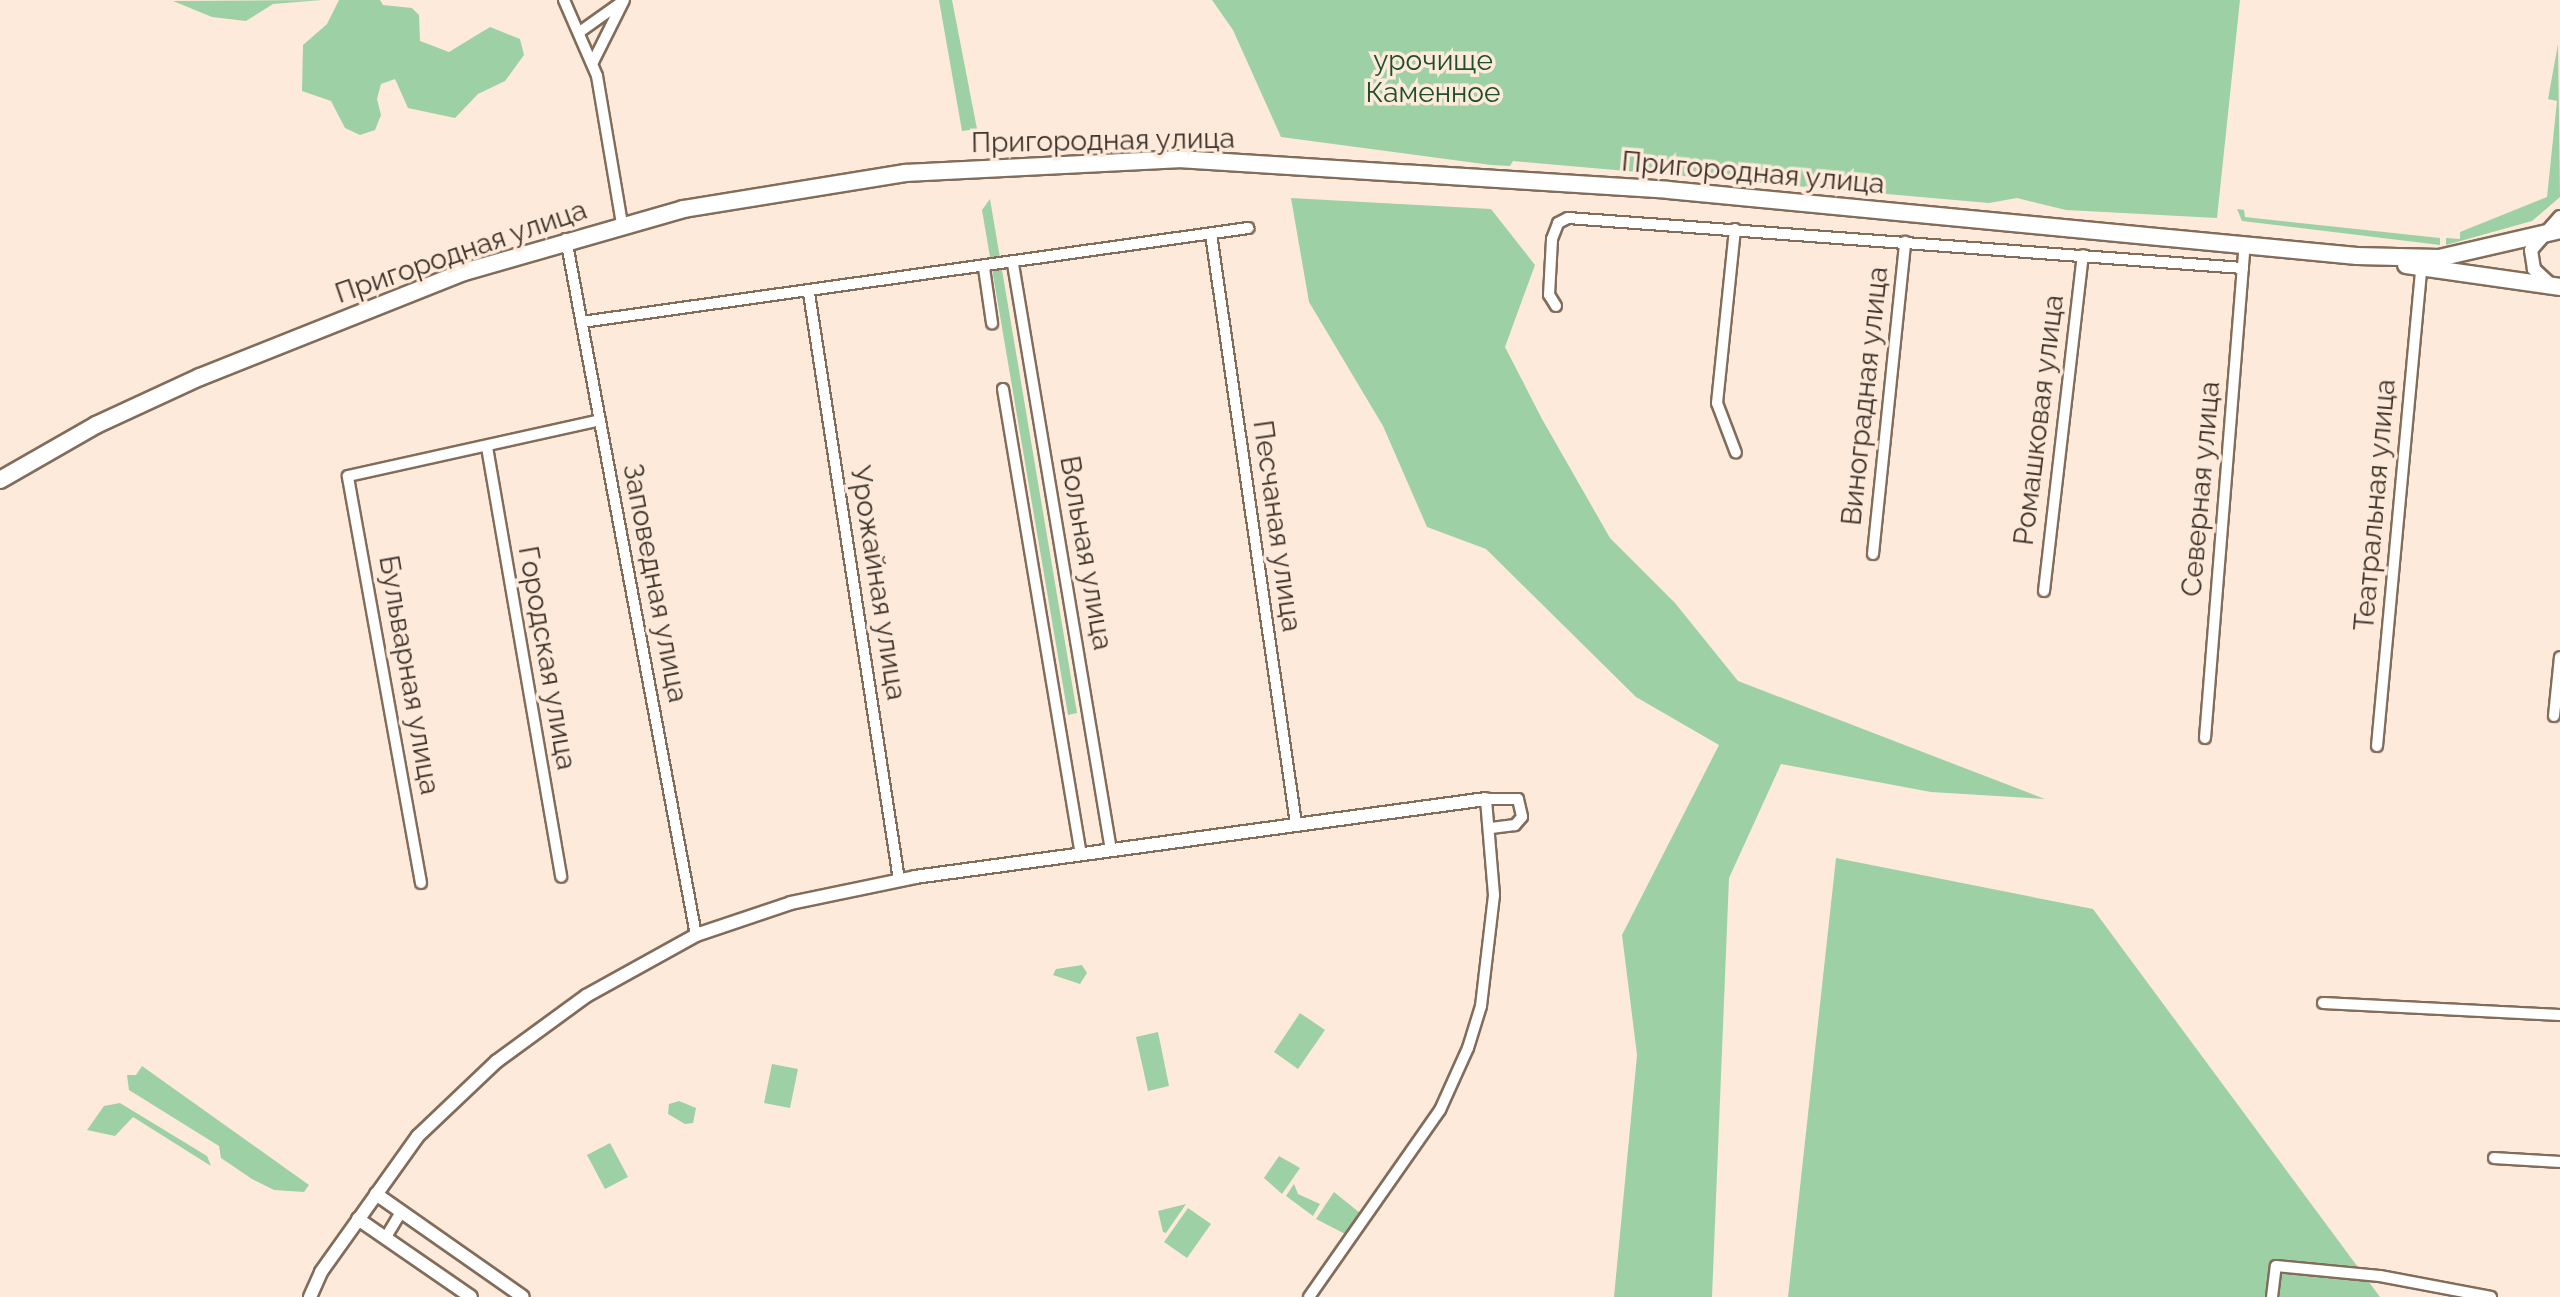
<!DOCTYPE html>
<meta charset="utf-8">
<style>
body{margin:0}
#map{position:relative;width:2560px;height:1297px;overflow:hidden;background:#feeada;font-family:Raleway,sans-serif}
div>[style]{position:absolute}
.green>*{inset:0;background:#9ed0a5}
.roads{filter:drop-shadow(2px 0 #826c5a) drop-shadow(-2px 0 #826c5a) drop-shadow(0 2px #826c5a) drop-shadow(0 -2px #826c5a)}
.minor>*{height:10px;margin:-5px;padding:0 5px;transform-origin:5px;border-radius:5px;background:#fff}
.tertiary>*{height:12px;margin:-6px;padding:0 6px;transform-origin:6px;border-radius:6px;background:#fff}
.primary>*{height:16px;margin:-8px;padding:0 8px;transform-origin:8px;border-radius:8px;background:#fff}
span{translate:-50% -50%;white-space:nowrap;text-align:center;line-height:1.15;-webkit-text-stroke:7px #feeada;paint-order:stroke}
.park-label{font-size:28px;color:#1c5028}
.street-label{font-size:28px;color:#3c322a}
</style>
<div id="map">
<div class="green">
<i style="clip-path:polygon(322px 0,273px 4px,246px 21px,212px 17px,173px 1px)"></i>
<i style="clip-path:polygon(339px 0,380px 0,383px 5px,412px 8px,419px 15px,420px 41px,449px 52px,490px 27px,520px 39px,524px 55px,505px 81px,478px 94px,455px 118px,408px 108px,395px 79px,381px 84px,377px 99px,381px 115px,375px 130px,360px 135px,345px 128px,331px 101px,302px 91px,303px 45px,327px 24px)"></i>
<i style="clip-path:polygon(939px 0,952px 0,977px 129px,962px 131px)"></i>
<i style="clip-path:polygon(1212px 0,2240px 0,2217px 218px,2066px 210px,2017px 198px,1989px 203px,1513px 161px,1510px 166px,1491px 165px,1281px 137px,1233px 30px)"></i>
<i style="clip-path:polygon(2558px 44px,2560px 197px,2532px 221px,2446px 245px,2446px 238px,2460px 239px,2460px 232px,2547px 197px,2557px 101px,2548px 99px)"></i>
<i style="clip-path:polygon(1291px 198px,1491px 209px,1535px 265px,1505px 347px,1542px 419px,1610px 538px,1675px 603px,1738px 681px,2045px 799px,1931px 792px,1781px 764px,1729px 878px,1712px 1297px,1614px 1297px,1637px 1055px,1622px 935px,1719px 745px,1636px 697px,1486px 549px,1427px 527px,1383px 426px,1309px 302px)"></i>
<i style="clip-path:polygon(990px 199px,1077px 713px,1068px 715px,982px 210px)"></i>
<i style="clip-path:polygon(2237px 209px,2244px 210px,2245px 217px,2440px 238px,2440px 245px,2242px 221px)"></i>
<i style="clip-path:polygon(1836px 858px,2093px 909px,2380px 1297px,1788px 1297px)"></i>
<i style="clip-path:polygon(1082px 965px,1087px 973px,1080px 984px,1053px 975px,1056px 969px)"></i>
<i style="clip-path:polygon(1300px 1013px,1325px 1030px,1298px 1069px,1274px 1052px)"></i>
<i style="clip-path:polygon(1158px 1032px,1169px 1086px,1148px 1091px,1136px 1037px)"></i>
<i style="clip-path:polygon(772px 1064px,798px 1069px,790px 1108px,764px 1103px)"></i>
<i style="clip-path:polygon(142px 1066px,309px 1185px,304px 1192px,274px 1190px,252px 1179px,221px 1158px,219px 1146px,129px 1090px,127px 1075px,136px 1075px)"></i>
<i style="clip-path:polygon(679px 1101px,696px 1108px,693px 1123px,685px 1124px,668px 1114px,669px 1104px)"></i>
<i style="clip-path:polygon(120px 1103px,207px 1156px,211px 1166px,133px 1117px,115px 1136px,87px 1130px,104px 1106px)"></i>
<i style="clip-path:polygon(610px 1143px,628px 1177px,605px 1189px,587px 1155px)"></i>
<i style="clip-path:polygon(1279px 1156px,1300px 1168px,1282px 1194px,1264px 1178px)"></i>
<i style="clip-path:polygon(1294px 1184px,1298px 1194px,1320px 1204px,1313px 1216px,1286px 1196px)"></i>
<i style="clip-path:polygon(1334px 1192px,1360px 1213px,1347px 1235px,1316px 1219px)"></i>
<i style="clip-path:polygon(1186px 1204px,1166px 1233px,1163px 1232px,1158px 1211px)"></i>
<i style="clip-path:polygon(1188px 1208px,1211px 1224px,1187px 1258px,1164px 1242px)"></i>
</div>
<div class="roads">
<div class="minor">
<i style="left:564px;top:0;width:83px;rotate:66.5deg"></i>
<i style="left:597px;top:76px;width:150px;rotate:80.4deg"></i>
<i style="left:581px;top:31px;width:47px;rotate:-35.4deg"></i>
<i style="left:593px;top:62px;width:69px;rotate:-63.4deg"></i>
<i style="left:1735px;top:229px;width:175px;rotate:95.9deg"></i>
<i style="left:1717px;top:403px;width:53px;rotate:69.2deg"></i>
<i style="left:1211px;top:234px;width:596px;rotate:81.8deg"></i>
<i style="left:566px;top:239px;width:708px;rotate:79.42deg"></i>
<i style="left:1013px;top:264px;width:594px;rotate:80.51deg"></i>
<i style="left:984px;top:268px;width:56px;rotate:81.7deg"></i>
<i style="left:809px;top:293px;width:594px;rotate:81.28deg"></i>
<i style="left:1556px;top:306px;width:13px;rotate:-122deg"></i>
<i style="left:1549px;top:295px;width:56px;rotate:-86.9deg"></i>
<i style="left:1552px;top:239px;width:17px;rotate:-69deg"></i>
<i style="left:1558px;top:223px;width:11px;rotate:-27deg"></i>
<i style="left:1568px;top:218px;width:677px;rotate:4.24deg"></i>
<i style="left:582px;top:322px;width:673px;rotate:-8.03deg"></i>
<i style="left:1003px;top:389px;width:471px;rotate:80.5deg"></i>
<i style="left:487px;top:447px;width:436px;rotate:80.2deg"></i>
<i style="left:1873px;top:554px;width:314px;rotate:-84.1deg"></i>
<i style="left:2044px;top:591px;width:338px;rotate:-83.4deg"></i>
<i style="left:2554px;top:716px;width:59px;rotate:-84.2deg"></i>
<i style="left:2205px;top:738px;width:495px;rotate:-85.4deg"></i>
<i style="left:2377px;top:746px;width:480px;rotate:-84.7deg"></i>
<i style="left:421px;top:883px;width:413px;rotate:-100.2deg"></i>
<i style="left:348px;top:476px;width:258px;rotate:-12.5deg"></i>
<i style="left:2323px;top:1003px;width:237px;rotate:2.9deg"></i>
<i style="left:2494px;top:1158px;width:66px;rotate:3.5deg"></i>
<i style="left:386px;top:1237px;width:29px;rotate:-59deg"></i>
<i style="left:1309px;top:1297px;width:228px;rotate:-55deg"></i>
<i style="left:1440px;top:1110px;width:68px;rotate:-65.7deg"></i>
<i style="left:1468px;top:1048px;width:44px;rotate:-72.8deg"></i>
<i style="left:1481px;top:1006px;width:112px;rotate:-83.3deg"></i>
<i style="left:1494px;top:895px;width:96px;rotate:-94.8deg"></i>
<i style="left:1486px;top:799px;width:32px"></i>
<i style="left:1518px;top:799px;width:18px;rotate:77deg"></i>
<i style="left:1522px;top:817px;width:11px;rotate:131deg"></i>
<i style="left:1515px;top:825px;width:24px;rotate:173deg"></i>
<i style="left:2272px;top:1297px;width:31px;rotate:-83deg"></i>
<i style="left:2276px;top:1266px;width:104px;rotate:5.5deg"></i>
<i style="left:2380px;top:1276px;width:113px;rotate:10.7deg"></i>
</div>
<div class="tertiary">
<i style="left:2552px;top:286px;width:25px;rotate:-137deg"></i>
<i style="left:2534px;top:269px;width:19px;rotate:-99deg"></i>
<i style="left:2531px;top:250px;width:44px;rotate:-48.7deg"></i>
<i style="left:376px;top:1194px;width:179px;rotate:35deg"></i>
<i style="left:358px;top:1219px;width:137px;rotate:34.6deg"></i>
<i style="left:310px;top:1297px;width:27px;rotate:-66deg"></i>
<i style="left:321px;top:1272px;width:167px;rotate:-54.5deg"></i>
<i style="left:418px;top:1136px;width:109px;rotate:-43.5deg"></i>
<i style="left:497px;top:1061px;width:110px;rotate:-36.1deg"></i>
<i style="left:586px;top:996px;width:126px;rotate:-29deg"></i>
<i style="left:696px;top:935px;width:100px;rotate:-18.6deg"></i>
<i style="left:791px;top:903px;width:127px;rotate:-11.8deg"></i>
<i style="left:915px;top:877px;width:576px;rotate:-7.78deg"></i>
</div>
<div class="primary">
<i style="left:2406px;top:265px;width:156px;rotate:8.1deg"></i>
<i style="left:0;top:480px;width:111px;rotate:-29.8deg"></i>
<i style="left:96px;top:425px;width:115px;rotate:-24.8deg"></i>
<i style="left:200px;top:377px;width:284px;rotate:-21.7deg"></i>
<i style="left:464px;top:272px;width:228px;rotate:-16deg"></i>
<i style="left:683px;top:209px;width:225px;rotate:-9.2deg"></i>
<i style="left:905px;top:173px;width:273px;rotate:-2.9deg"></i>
<i style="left:1178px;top:159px;width:491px;rotate:3.6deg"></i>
<i style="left:1668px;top:190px;width:692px;rotate:5.47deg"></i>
<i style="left:2357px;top:256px;width:82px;rotate:1.4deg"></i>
<i style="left:2439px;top:258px;width:124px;rotate:-13deg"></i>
</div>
</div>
<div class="park-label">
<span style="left:1433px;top:77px">урочище<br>Каменное</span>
</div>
<div class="street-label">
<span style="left:1103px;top:141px;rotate:-1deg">Пригородная улица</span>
<span style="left:1753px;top:173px;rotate:5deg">Пригородная улица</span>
<span style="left:461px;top:252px;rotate:-19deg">Пригородная улица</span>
<span style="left:1865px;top:396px;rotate:-84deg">Виноградная улица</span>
<span style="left:2039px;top:420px;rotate:-83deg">Ромашковая улица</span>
<span style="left:2201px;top:489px;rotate:-85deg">Северная улица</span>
<span style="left:2375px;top:505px;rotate:-85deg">Театральная улица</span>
<span style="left:1277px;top:526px;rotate:82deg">Песчаная улица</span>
<span style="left:1086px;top:553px;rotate:80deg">Вольная улица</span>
<span style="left:655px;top:583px;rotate:79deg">Заповедная улица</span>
<span style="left:878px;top:583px;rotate:81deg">Урожайная улица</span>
<span style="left:547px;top:658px;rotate:80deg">Городская улица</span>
<span style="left:409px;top:675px;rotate:80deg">Бульварная улица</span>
</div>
</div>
